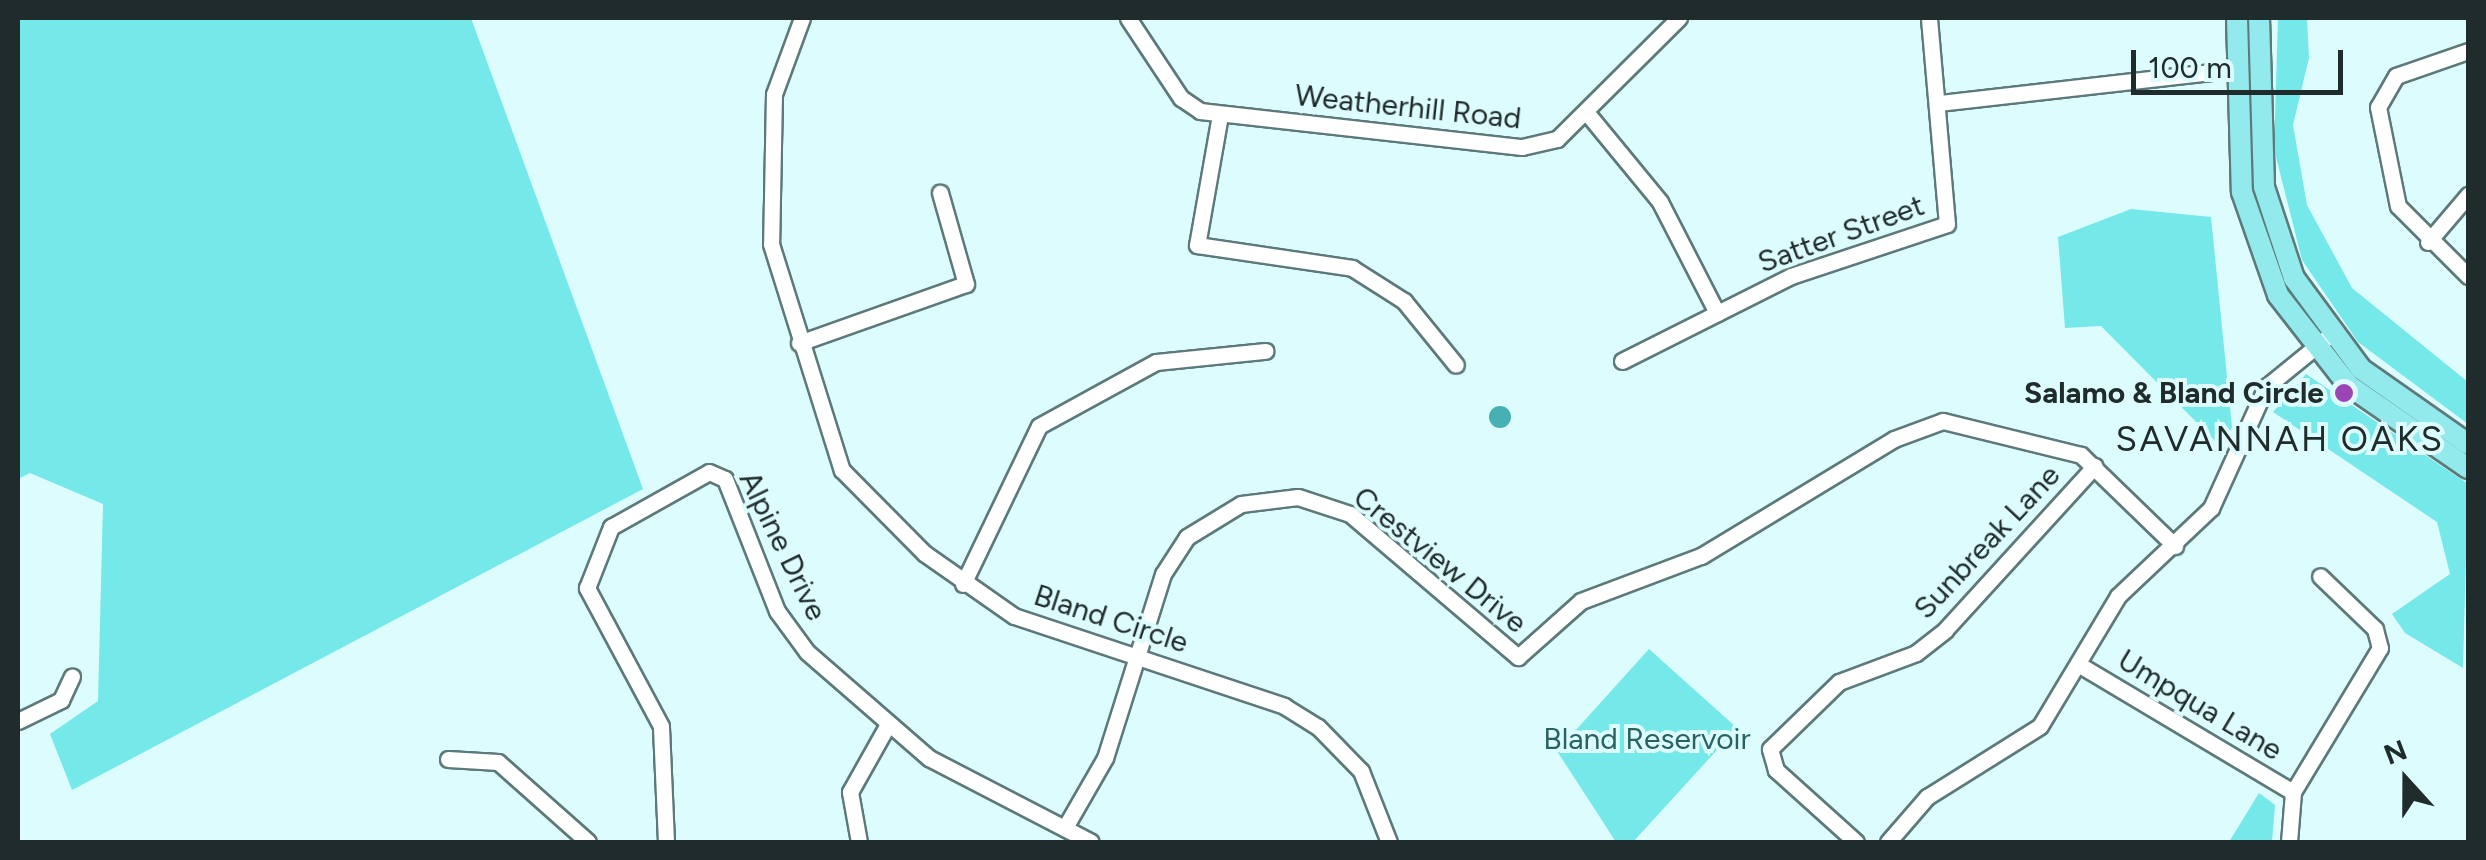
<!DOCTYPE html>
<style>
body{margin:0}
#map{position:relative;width:2486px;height:860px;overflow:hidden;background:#ddfcfd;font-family:Figtree,sans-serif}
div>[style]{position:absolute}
.green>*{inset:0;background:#75e8ea}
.water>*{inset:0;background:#46b0b2}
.round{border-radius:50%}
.roads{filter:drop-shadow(2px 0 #5d797a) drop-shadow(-2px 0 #5d797a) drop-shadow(0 2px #5d797a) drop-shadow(0 -2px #5d797a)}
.minor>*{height:15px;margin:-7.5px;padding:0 7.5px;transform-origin:7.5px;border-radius:7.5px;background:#fff}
.major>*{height:20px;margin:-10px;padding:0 10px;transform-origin:10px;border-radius:10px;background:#92eaec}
.dots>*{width:28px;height:28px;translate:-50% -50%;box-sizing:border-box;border:5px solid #ddfcfd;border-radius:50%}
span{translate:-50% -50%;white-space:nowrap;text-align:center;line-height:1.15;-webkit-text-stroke:8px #ddfcfd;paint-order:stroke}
.street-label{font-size:30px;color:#202c2c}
.poi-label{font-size:30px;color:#202c2c;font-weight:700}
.right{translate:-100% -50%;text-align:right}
.park-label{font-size:30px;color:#286263}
.quarter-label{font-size:35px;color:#202c2c;letter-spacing:2.5px}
.frame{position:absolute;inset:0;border:20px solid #202c2c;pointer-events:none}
.north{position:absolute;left:2356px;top:730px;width:100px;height:100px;-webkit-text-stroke:8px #ddfcfd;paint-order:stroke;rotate:339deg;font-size:28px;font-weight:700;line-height:40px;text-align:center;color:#202c2c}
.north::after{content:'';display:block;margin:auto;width:35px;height:45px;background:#202c2c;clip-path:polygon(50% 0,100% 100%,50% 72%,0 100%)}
.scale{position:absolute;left:2131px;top:50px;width:212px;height:45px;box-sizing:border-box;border:5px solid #202c2c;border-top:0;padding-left:12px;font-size:30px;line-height:35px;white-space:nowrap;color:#202c2c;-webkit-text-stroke:8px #ddfcfd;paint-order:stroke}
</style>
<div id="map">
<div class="green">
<i style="clip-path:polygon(18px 18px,471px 18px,643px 489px,72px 790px,50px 734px,98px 701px,103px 504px,30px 473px,18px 479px)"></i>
<i style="clip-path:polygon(2278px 18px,2307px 18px,2309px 58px,2293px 125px,2307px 205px,2352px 288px,2468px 382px,2468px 424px,2358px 342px,2302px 260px,2274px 149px)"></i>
<i style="clip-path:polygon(2131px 209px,2211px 217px,2232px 427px,2223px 449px,2101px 326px,2065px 328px,2058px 237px)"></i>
<i style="clip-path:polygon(2306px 374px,2468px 484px,2463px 668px,2405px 633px,2392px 614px,2450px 574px,2437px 522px,2273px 412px)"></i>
<i style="clip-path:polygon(1649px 649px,1737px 728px,1633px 842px,1616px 842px,1557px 751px)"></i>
<i style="clip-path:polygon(2259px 793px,2275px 805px,2272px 842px,2229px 842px)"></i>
</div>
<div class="water">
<i class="round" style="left:1489px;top:406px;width:22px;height:22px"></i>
</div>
<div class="roads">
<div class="minor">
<i style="left:802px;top:18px;width:81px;rotate:110.2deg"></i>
<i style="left:774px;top:94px;width:150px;rotate:91.1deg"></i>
<i style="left:771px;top:244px;width:237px;rotate:72.6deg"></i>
<i style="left:842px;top:470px;width:117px;rotate:45.3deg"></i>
<i style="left:924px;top:553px;width:110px;rotate:35deg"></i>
<i style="left:1014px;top:616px;width:285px;rotate:18.4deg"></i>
<i style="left:1284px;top:706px;width:40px;rotate:32deg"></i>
<i style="left:1318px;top:727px;width:62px;rotate:45.7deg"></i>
<i style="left:1361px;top:771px;width:76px;rotate:68.5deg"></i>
<i style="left:1128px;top:18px;width:96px;rotate:56.5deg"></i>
<i style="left:1181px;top:98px;width:23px;rotate:34deg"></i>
<i style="left:1200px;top:111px;width:324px;rotate:6.4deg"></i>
<i style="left:1522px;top:147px;width:36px;rotate:-13deg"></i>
<i style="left:1557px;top:139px;width:172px;rotate:-44.8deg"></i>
<i style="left:2468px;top:51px;width:76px;rotate:160.9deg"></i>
<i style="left:2396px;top:76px;width:36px;rotate:120deg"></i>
<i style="left:2378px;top:107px;width:101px;rotate:78.6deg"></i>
<i style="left:2398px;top:206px;width:99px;rotate:45deg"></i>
<i style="left:1939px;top:103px;width:302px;rotate:-6.5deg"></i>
<i style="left:1587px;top:113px;width:115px;rotate:50.6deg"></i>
<i style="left:1660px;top:202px;width:125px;rotate:62.8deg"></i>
<i style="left:1220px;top:115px;width:132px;rotate:100deg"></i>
<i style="left:1197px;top:245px;width:157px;rotate:8.4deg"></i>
<i style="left:1352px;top:268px;width:62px;rotate:32.4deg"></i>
<i style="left:1404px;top:301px;width:82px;rotate:50.9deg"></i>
<i style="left:2428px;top:242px;width:62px;rotate:-49.6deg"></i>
<i style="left:799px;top:343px;width:177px;rotate:-19.5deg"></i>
<i style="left:966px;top:284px;width:95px;rotate:-105.9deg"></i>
<i style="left:1622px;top:361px;width:189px;rotate:-26.7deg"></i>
<i style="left:1791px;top:276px;width:164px;rotate:-18.4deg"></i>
<i style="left:1947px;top:224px;width:206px;rotate:-95deg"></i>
<i style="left:963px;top:584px;width:175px;rotate:-64.3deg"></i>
<i style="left:1039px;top:426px;width:133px;rotate:-28.7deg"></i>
<i style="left:1156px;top:362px;width:110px;rotate:-5.8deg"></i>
<i style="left:2078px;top:664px;width:250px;rotate:30.8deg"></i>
<i style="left:18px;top:721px;width:48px;rotate:-26deg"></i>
<i style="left:61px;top:700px;width:26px;rotate:-65deg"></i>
<i style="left:448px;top:759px;width:50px;rotate:3.4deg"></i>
<i style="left:498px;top:762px;width:120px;rotate:41.6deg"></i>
<i style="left:1067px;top:824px;width:76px;rotate:-60.1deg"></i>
<i style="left:1105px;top:758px;width:193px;rotate:-72.5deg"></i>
<i style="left:1163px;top:574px;width:44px;rotate:-57deg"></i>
<i style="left:1187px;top:537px;width:63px;rotate:-31.4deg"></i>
<i style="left:1241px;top:504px;width:57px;rotate:-7deg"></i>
<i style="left:1298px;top:497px;width:55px;rotate:18.1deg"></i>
<i style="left:1350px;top:514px;width:221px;rotate:40.4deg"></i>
<i style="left:1518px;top:657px;width:84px;rotate:-41.6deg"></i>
<i style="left:1581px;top:601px;width:128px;rotate:-20.6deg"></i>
<i style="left:1701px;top:556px;width:226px;rotate:-31.2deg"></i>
<i style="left:1894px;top:439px;width:52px;rotate:-20.2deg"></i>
<i style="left:1943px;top:421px;width:142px;rotate:13.8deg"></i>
<i style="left:2081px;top:455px;width:131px;rotate:44.1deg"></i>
<i style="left:666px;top:842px;width:116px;rotate:-92.5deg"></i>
<i style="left:661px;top:726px;width:157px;rotate:-118.2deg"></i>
<i style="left:587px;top:588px;width:66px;rotate:-68.5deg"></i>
<i style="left:611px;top:527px;width:112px;rotate:-29.3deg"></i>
<i style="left:709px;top:472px;width:17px;rotate:24deg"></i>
<i style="left:725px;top:479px;width:142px;rotate:68.5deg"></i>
<i style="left:777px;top:611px;width:51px;rotate:53.8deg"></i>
<i style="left:807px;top:652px;width:162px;rotate:41deg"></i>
<i style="left:929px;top:758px;width:182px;rotate:27.4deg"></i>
<i style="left:859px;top:842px;width:51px;rotate:-100.2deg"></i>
<i style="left:850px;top:792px;width:76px;rotate:-60.7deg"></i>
<i style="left:1856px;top:842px;width:108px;rotate:-138deg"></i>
<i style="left:1776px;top:770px;width:22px;rotate:-106deg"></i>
<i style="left:1770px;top:749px;width:96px;rotate:-44.2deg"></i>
<i style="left:1839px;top:682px;width:82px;rotate:-20.6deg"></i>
<i style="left:1916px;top:653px;width:37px;rotate:-38deg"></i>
<i style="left:1945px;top:630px;width:222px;rotate:-47.6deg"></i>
<i style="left:1888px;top:842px;width:60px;rotate:-49.1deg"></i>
<i style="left:1927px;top:797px;width:133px;rotate:-32.1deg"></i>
<i style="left:2040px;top:726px;width:152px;rotate:-59deg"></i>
<i style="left:2118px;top:596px;width:128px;rotate:-43.4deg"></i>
<i style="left:2211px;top:508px;width:133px;rotate:-65.6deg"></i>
<i style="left:2266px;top:387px;width:82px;rotate:-39.1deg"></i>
<i style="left:2289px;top:842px;width:50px;rotate:-85.4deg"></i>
<i style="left:2293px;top:792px;width:168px;rotate:-58.9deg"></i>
<i style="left:2380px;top:648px;width:20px;rotate:-105deg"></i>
<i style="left:2375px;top:629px;width:76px;rotate:-136.1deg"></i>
</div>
<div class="major">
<i style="left:2237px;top:18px;width:174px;rotate:88.4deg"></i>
<i style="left:2242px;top:192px;width:109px;rotate:70.7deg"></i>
<i style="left:2278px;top:295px;width:114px;rotate:52.1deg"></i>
<i style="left:2348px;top:385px;width:146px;rotate:34.7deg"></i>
<i style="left:2259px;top:18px;width:169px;rotate:88.3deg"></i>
<i style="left:2264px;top:187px;width:96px;rotate:71.8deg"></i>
<i style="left:2294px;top:278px;width:113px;rotate:53.6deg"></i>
<i style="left:2361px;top:369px;width:131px;rotate:35deg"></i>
</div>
</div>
<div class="dots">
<i style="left:2344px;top:393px;background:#9b46b4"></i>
</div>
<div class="street-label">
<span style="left:1408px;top:107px;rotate:6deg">Weatherhill Road</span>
<span style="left:1841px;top:234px;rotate:-20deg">Satter Street</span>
<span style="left:1987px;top:542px;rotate:-47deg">Sunbreak Lane</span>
<span style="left:783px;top:546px;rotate:64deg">Alpine Drive</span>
<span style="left:1440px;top:560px;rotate:39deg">Crestview Drive</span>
<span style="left:1111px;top:619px;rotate:18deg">Bland Circle</span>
<span style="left:2200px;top:705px;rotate:31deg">Umpqua Lane</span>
</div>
<div class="poi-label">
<span class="right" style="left:2324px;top:393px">Salamo &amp; Bland Circle</span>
</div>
<div class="park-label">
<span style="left:1647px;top:739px">Bland Reservoir</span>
</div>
<div class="quarter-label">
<span style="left:2280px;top:439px">SAVANNAH OAKS</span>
</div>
<div class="frame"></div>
<div class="north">N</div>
<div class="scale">100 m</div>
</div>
